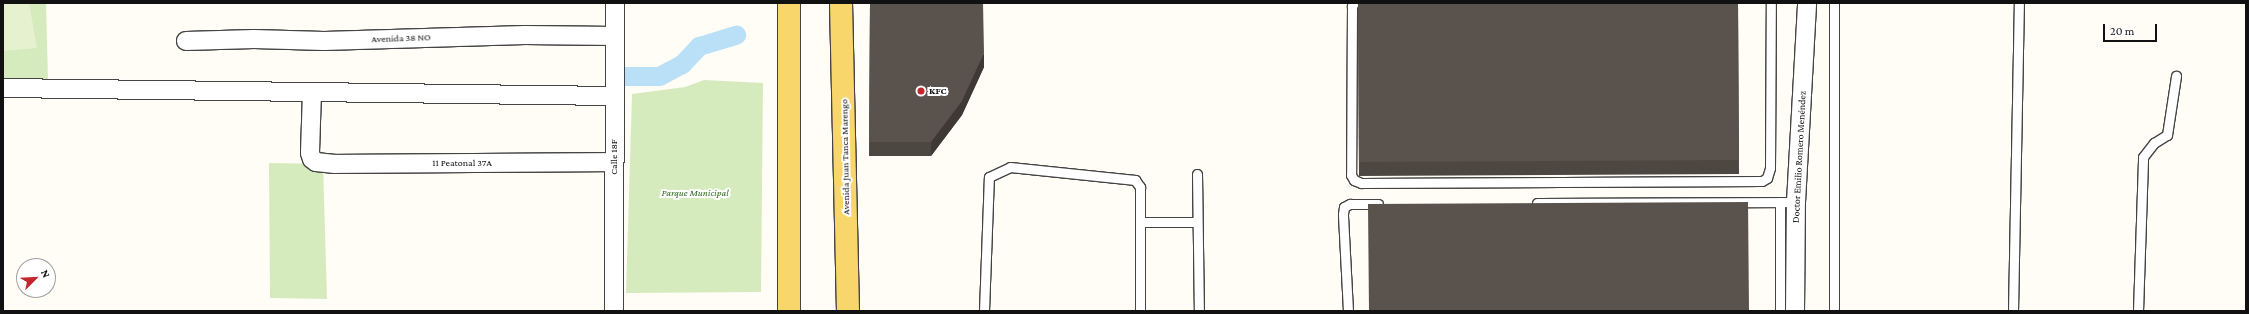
<!DOCTYPE html>
<meta charset="utf-8">
<style>
body{margin:0}
#map{position:relative;width:2249px;height:314px;overflow:hidden;background:#fffdf5;font-family:"Crimson Pro",serif}
div>[style]{position:absolute}
.green>*{inset:0;background:#d5ebbd}
.pitch>*{inset:0;background:#e6f2cf}
.canal>*{height:19px;margin:-9.5px;padding:0 9.5px;transform-origin:9.5px;border-radius:9.5px;background:#b9e0f7}
.roads{filter:drop-shadow(1px 0 #444) drop-shadow(-1px 0 #444) drop-shadow(0 1px #444) drop-shadow(0 -1px #444)}
.lane>*{height:9px;margin:-4.5px;padding:0 4.5px;transform-origin:4.5px;border-radius:4.5px;background:#fff}
.street>*{height:18px;margin:-9px;padding:0 9px;transform-origin:9px;border-radius:9px;background:#fff}
.primary>*{height:22px;margin:-11px;padding:0 11px;transform-origin:11px;border-radius:11px;background:#f9d66b}
.wall>*{inset:0;background:#4d4742}
.shaded-wall>*{inset:0;background:#3f3936}
.building>*{inset:0;background:#5a524d}
.dots>*{width:11px;height:11px;translate:-50% -50%;box-sizing:border-box;border:2px solid #fff;border-radius:50%}
span{translate:-50% -50%;white-space:nowrap;text-align:center;line-height:1.15;-webkit-text-stroke:4px #fff;paint-order:stroke}
.street-label{font-size:10px;color:#111}
.poi-label{font-size:10px;color:#111;font-weight:700}
.left{translate:0 -50%;text-align:left}
.park-label{font-size:10px;color:#2f6b1f;font-style:italic}
.frame{position:absolute;inset:0;border:4px solid #111;pointer-events:none}
.north{position:absolute;left:16px;top:258px;width:40px;height:40px;box-sizing:border-box;background:#fff;border:1px solid #a0a0a0;border-radius:50%;rotate:66deg;font-size:11px;font-weight:700;line-height:16px;text-align:center;color:#111}
.north::after{content:'';display:block;margin:auto;width:14px;height:18px;background:#c4262e;clip-path:polygon(50% 0,100% 100%,50% 72%,0 100%)}
.scale{position:absolute;left:2103px;top:24px;width:54px;height:18px;box-sizing:border-box;border:2px solid #111;border-top:0;padding-left:5px;font-size:12px;line-height:14px;white-space:nowrap;color:#111;-webkit-text-stroke:3px #fff;paint-order:stroke}
</style>
<div id="map">
<div class="green">
<i style="clip-path:polygon(3px 3px,46px 3px,48px 81px,3px 80px)"></i>
<i style="clip-path:polygon(704px 80px,763px 83px,761px 292px,626px 293px,632px 94px,685px 87px)"></i>
<i style="clip-path:polygon(269px 163px,323px 164px,327px 299px,270px 298px)"></i>
</div>
<div class="pitch">
<i style="clip-path:polygon(3px 3px,29px 3px,37px 48px,3px 51px)"></i>
</div>
<div class="canal">
<i style="left:625px;top:76px;width:34px"></i>
<i style="left:659px;top:76px;width:26px;rotate:-28deg"></i>
<i style="left:682px;top:64px;width:25px;rotate:-47deg"></i>
<i style="left:699px;top:46px;width:39px;rotate:-17deg"></i>
</div>
<div class="roads">
<div class="lane">
<i style="left:1354px;top:3px;width:4px;rotate:124deg"></i>
<i style="left:1352px;top:6px;width:169px;rotate:90.3deg"></i>
<i style="left:1351px;top:175px;width:6px;rotate:59deg"></i>
<i style="left:1354px;top:180px;width:8px;rotate:23deg"></i>
<i style="left:1361px;top:183px;width:401px;rotate:-0.3deg"></i>
<i style="left:1762px;top:181px;width:6px;rotate:-31deg"></i>
<i style="left:1767px;top:178px;width:10px;rotate:-73deg"></i>
<i style="left:1770px;top:168px;width:165px;rotate:-89.7deg"></i>
<i style="left:1834px;top:3px;width:308px;rotate:90deg"></i>
<i style="left:1197px;top:174px;width:137px;rotate:89.2deg"></i>
<i style="left:1780px;top:202px;width:109px;rotate:90deg"></i>
<i style="left:1537px;top:203px;width:259px;rotate:-0.2deg"></i>
<i style="left:1140px;top:222px;width:57px"></i>
<i style="left:984px;top:311px;width:134px;rotate:-87.9deg"></i>
<i style="left:989px;top:177px;width:23px;rotate:-25deg"></i>
<i style="left:1010px;top:167px;width:126px;rotate:5.9deg"></i>
<i style="left:1135px;top:180px;width:9px;rotate:54deg"></i>
<i style="left:1140px;top:187px;width:124px;rotate:90deg"></i>
<i style="left:1348px;top:311px;width:97px;rotate:-93deg"></i>
<i style="left:1343px;top:214px;width:7px;rotate:-82deg"></i>
<i style="left:1344px;top:207px;width:7px;rotate:-27deg"></i>
<i style="left:1350px;top:204px;width:28px"></i>
<i style="left:2013px;top:311px;width:308px;rotate:-88.9deg"></i>
<i style="left:2138px;top:311px;width:154px;rotate:-88.1deg"></i>
<i style="left:2143px;top:157px;width:18px;rotate:-52deg"></i>
<i style="left:2154px;top:143px;width:15px;rotate:-32deg"></i>
<i style="left:2167px;top:135px;width:60px;rotate:-81.3deg"></i>
</div>
<div class="street">
<i style="left:186px;top:41px;width:68px;rotate:-1.7deg"></i>
<i style="left:254px;top:39px;width:70px;rotate:1.6deg"></i>
<i style="left:324px;top:41px;width:201px;rotate:-1.7deg"></i>
<i style="left:525px;top:35px;width:90px;rotate:0.6deg"></i>
<i style="left:3px;top:88px;width:611px;rotate:0.75deg"></i>
<i style="left:312px;top:92px;width:61px;rotate:91.9deg"></i>
<i style="left:310px;top:153px;width:6px;rotate:72deg"></i>
<i style="left:312px;top:159px;width:5px;rotate:37deg"></i>
<i style="left:316px;top:162px;width:19px;rotate:6deg"></i>
<i style="left:335px;top:164px;width:279px;rotate:-0.4deg"></i>
<i style="left:614px;top:311px;width:308px;rotate:-89.8deg"></i>
<i style="left:1795px;top:311px;width:109px;rotate:-89.5deg"></i>
<i style="left:1796px;top:202px;width:199px;rotate:-86.8deg"></i>
</div>
<div class="primary">
<i style="left:789px;top:3px;width:308px;rotate:90deg"></i>
<i style="left:841px;top:3px;width:308px;rotate:88.7deg"></i>
</div>
</div>
<div class="wall">
<i style="clip-path:polygon(870px 3px,984px 67px,962px 115px,931px 156px,869px 156px)"></i>
<i style="clip-path:polygon(1358px 3px,1738px 3px,1739px 174px,1359px 176px)"></i>
</div>
<div class="shaded-wall">
<i style="clip-path:polygon(984px 53px,984px 67px,962px 115px,931px 156px,931px 142px)"></i>
</div>
<div class="building">
<i style="clip-path:polygon(870px 3px,983px 3px,984px 53px,962px 101px,931px 142px,869px 142px)"></i>
<i style="clip-path:polygon(1358px 3px,1738px 3px,1739px 160px,1359px 162px)"></i>
<i style="clip-path:polygon(1748px 202px,1749px 311px,1369px 311px,1368px 204px)"></i>
</div>
<div class="dots">
<i style="left:921px;top:91px;background:#c4262e"></i>
</div>
<div class="street-label">
<span style="left:401px;top:38px;rotate:-2deg">Avenida 38 NO</span>
<span style="left:614px;top:157px;rotate:-90deg">Calle 18F</span>
<span style="left:845px;top:157px;rotate:-91deg">Avenida Juan Tanca Marengo</span>
<span style="left:1799px;top:157px;rotate:-87deg">Doctor Emilio Romero Menéndez</span>
<span style="left:462px;top:163px">11 Peatonal 37A</span>
</div>
<div class="poi-label">
<span class="left" style="left:929px;top:91px">KFC</span>
</div>
<div class="park-label">
<span style="left:695px;top:193px">Parque Municipal</span>
</div>
<div class="frame"></div>
<div class="north">N</div>
<div class="scale">20 m</div>
</div>
